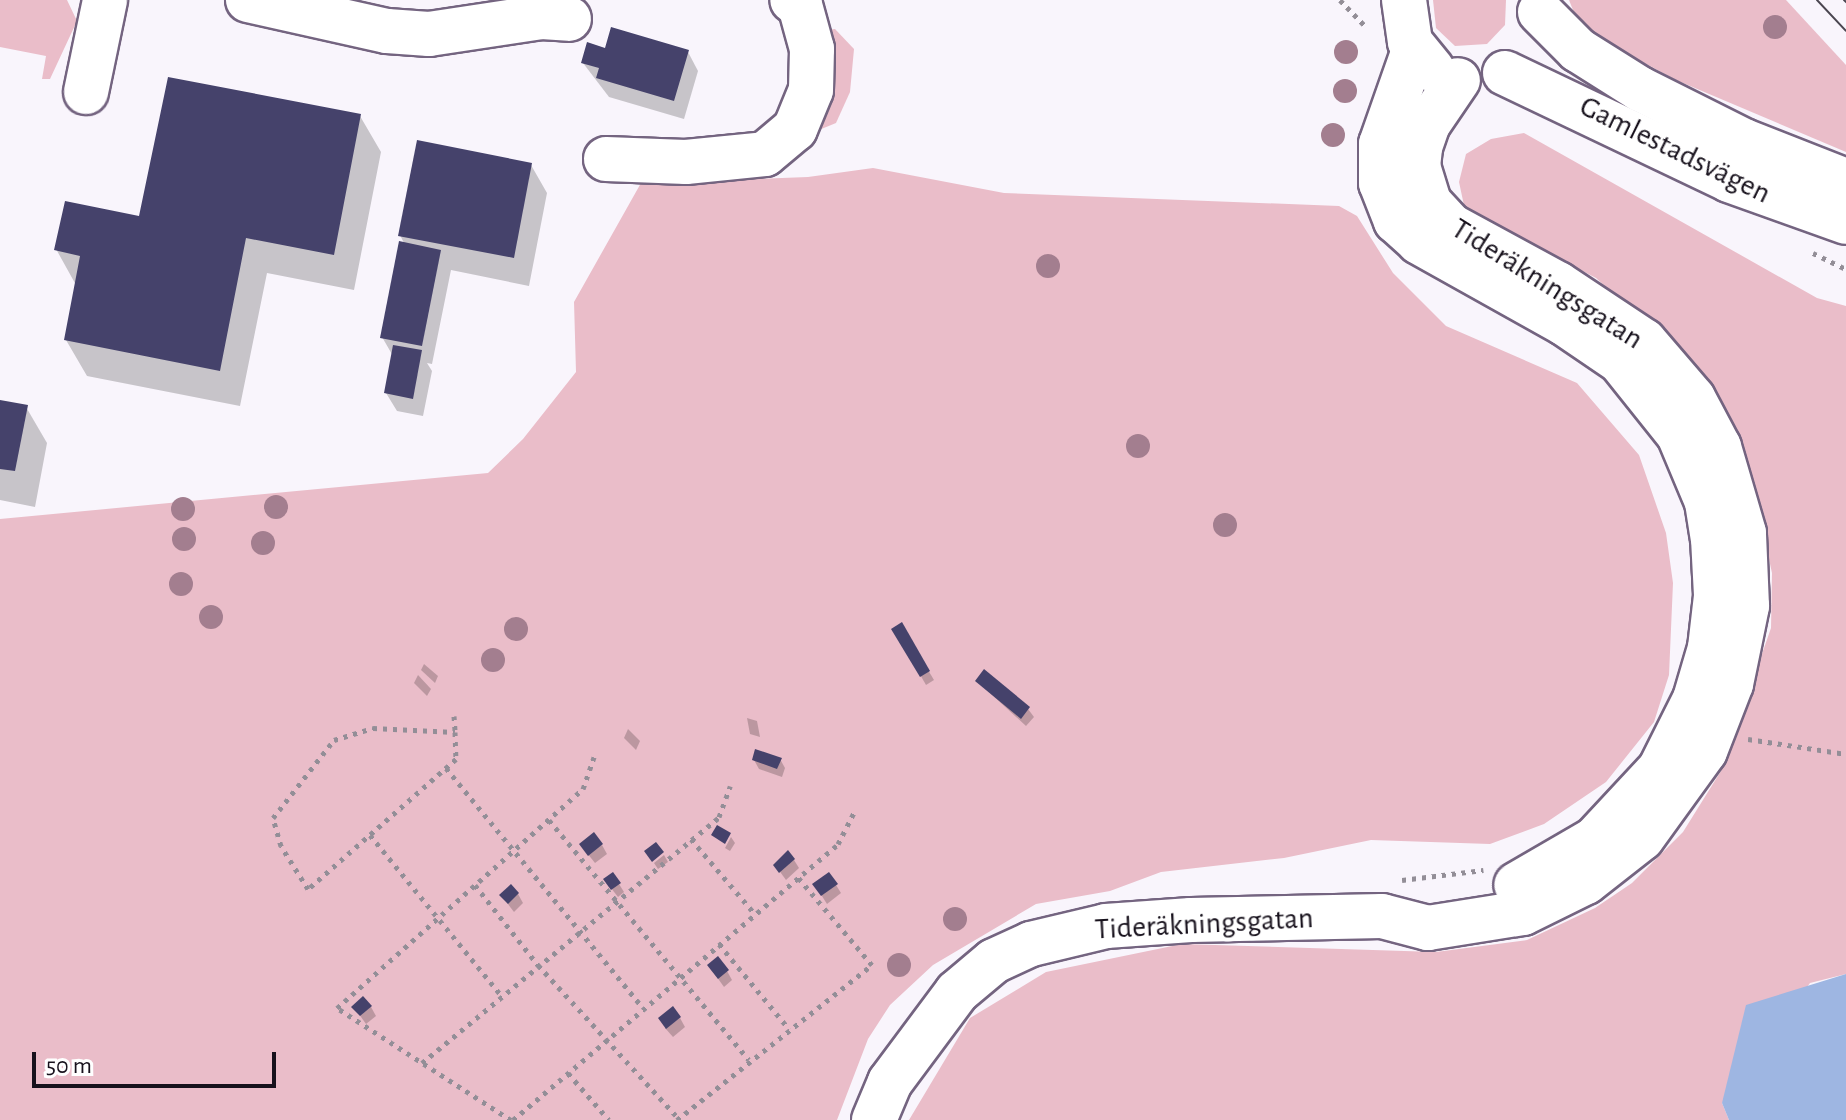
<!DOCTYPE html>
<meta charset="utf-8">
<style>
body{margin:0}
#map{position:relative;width:1846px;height:1120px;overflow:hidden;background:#f9f5fc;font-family:"Alegreya Sans",sans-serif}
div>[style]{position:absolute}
.green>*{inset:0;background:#eabdc9}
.water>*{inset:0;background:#9eb6e2}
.shadow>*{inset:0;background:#0003}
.building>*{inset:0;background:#45426b}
.path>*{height:5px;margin-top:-2.5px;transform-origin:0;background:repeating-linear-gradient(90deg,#938e97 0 4px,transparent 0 10px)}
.roads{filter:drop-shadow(2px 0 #746480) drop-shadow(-2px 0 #746480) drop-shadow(0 2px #746480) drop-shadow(0 -2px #746480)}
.minor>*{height:44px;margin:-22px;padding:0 22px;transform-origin:22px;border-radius:22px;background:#fff}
.tram>*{height:2px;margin:-1px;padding:0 1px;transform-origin:1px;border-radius:1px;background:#4b4650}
.trees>*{width:24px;height:24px;margin:-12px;border-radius:50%;background:#a37e8f}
span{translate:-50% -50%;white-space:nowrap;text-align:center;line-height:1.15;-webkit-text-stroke:8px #fff;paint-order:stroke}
.street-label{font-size:30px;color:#17111c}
.scale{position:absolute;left:32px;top:1052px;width:244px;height:36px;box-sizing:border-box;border:4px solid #17111c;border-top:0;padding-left:10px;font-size:24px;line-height:28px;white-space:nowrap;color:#17111c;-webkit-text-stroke:6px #fff;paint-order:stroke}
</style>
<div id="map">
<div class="green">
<i style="clip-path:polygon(0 0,67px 0,77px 21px,50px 79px,42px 79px,46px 56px,0 47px)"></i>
<i style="clip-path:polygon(1433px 0,1506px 0,1505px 25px,1487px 44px,1455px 46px,1436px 28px)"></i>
<i style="clip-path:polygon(1569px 0,1786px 0,1846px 65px,1846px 152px,1676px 80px,1603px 41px,1575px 15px)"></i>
<i style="clip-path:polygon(835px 29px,854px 49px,850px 92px,836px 123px,814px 132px,826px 30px)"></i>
<i style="clip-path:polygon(1524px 133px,1817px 298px,1846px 306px,1846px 974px,1810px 983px,1722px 1103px,1729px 1120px,909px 1120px,970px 1018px,1046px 972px,1182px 944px,1436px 952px,1527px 940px,1595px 908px,1632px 883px,1683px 832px,1721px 771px,1771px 628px,1772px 573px,1749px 467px,1692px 366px,1596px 278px,1465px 210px,1459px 182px,1466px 154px,1491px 139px)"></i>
<i style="clip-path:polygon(873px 168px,1004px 193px,1339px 206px,1357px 216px,1393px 273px,1446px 326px,1577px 383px,1639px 455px,1666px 533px,1673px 583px,1669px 675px,1654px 722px,1606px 782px,1544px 824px,1490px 844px,1371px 840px,1284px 858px,1161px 872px,1110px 891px,1036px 904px,933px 965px,890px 1005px,868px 1039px,837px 1120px,0 1120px,0 519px,488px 473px,523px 439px,576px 372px,574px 302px,641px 183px,808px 177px)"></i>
</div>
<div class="water">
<i style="clip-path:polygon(1846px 974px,1846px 1120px,1729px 1120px,1722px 1103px,1746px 1005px)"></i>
</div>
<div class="shadow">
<i style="clip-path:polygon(606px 50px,688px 52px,698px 71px,684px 119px,609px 97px,583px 63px)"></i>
<i style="clip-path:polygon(360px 116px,381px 152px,354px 290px,267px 273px,240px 406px,87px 376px,66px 340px,76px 285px,56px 249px,141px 218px)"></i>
<i style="clip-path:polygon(531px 165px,547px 193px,529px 286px,451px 270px,432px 364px,427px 363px,432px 371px,423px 416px,397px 411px,386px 393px,393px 356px,382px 337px,405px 245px,400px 235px)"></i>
<i style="clip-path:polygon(0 402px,26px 407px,47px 443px,35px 507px,0 500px)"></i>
<i style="clip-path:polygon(901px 625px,934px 680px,926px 685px,894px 629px)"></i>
<i style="clip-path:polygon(424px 664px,438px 676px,435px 683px,421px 670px)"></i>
<i style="clip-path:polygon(418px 675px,431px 689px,427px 696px,414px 683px)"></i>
<i style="clip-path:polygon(977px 681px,1028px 709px,1034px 717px,1026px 726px)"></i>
<i style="clip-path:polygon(747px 718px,757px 721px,760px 737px,750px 734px)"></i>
<i style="clip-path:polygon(628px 729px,640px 741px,636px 750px,624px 738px)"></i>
<i style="clip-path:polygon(780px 759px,785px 768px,782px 777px,759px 769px,754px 760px)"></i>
<i style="clip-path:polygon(731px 837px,735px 843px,730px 851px,725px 848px)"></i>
<i style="clip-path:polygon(602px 845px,607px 854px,595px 863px,587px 853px)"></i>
<i style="clip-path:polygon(664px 855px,668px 862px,658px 869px,654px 863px)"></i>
<i style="clip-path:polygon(794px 860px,799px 868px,786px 880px,775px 865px)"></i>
<i style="clip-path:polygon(619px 884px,624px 892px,618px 897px,611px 888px)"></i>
<i style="clip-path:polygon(836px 885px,841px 893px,827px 904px,820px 893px)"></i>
<i style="clip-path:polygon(518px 894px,523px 903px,514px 912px,501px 895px)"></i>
<i style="clip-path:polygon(709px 966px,727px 971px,732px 980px,724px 987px)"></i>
<i style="clip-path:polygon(354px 1007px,371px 1007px,376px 1016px,366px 1024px)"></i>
<i style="clip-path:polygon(680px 1018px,685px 1027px,673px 1037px,665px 1028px)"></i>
</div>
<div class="building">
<i style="clip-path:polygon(611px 27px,689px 50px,674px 101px,596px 78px,599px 68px,581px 63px,587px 42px,605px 48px)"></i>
<i style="clip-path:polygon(168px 77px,361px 114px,334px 255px,246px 238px,220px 371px,64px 340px,80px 256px,54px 250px,65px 201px,139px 216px)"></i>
<i style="clip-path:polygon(417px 140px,532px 163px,514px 258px,398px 236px)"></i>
<i style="clip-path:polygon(399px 241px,441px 250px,422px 346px,380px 338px)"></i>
<i style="clip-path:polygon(393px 345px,422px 350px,413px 399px,384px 393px)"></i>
<i style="clip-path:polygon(0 400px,28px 405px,15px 471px,0 469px)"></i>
<i style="clip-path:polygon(902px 622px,930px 671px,920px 677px,891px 629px)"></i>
<i style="clip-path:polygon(984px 669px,1030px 707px,1021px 719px,975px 681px)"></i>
<i style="clip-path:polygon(755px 749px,782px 758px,777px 769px,752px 760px)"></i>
<i style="clip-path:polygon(717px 825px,731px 833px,725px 844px,711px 835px)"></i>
<i style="clip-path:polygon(594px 832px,603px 844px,588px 856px,579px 844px)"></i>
<i style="clip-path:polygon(656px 842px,664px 852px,652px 862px,644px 851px)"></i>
<i style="clip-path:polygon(788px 850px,795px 859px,779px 873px,773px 865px)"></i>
<i style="clip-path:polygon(613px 872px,621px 883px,611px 890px,603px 879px)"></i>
<i style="clip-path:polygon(829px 872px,838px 884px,821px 896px,812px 884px)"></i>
<i style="clip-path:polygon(511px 884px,519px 893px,508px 904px,499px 895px)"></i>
<i style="clip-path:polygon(718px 956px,729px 970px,718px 979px,707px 965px)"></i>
<i style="clip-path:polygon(363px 996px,372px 1006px,360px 1016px,351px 1007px)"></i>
<i style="clip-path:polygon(673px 1006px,681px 1017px,666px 1029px,658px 1018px)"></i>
</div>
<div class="path">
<i style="left:1340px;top:0;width:39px;rotate:46deg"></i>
<i style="left:1813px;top:253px;width:37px;rotate:26deg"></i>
<i style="left:454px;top:716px;width:16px;rotate:86deg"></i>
<i style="left:455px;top:732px;width:27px;rotate:88deg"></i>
<i style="left:456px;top:759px;width:197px;rotate:138.7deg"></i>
<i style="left:308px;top:889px;width:51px;rotate:-122.1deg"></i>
<i style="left:281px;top:846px;width:29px;rotate:-106deg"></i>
<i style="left:273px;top:818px;width:99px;rotate:-52deg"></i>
<i style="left:334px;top:740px;width:41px;rotate:-17.1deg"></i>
<i style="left:373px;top:728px;width:82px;rotate:2.8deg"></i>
<i style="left:1748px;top:739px;width:99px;rotate:8.7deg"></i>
<i style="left:446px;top:768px;width:310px;rotate:50.6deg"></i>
<i style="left:549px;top:820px;width:312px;rotate:50.2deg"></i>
<i style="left:370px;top:835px;width:208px;rotate:50.7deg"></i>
<i style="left:691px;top:839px;width:99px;rotate:49.5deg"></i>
<i style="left:1402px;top:880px;width:82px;rotate:-7deg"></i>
<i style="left:475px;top:885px;width:102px;rotate:51.8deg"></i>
<i style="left:538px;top:965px;width:209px;rotate:47.5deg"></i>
<i style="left:719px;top:944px;width:110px;rotate:50.5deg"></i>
<i style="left:422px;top:1063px;width:386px;rotate:-39.6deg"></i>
<i style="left:719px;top:817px;width:33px;rotate:-70deg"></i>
<i style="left:568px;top:1073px;width:62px;rotate:48.9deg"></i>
<i style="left:511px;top:1120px;width:207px;rotate:-147.2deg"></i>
<i style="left:337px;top:1008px;width:329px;rotate:-41.7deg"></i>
<i style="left:583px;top:789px;width:34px;rotate:-71deg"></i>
<i style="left:513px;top:1120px;width:426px;rotate:-40.3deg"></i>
<i style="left:838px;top:844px;width:36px;rotate:-63deg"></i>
<i style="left:677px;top:1120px;width:249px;rotate:-38.5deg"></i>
<i style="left:872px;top:965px;width:115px;rotate:-130.1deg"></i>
</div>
<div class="roads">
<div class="minor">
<i style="left:248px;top:0;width:142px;rotate:12.6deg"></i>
<i style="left:387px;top:31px;width:42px;rotate:4.1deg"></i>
<i style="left:429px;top:34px;width:114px;rotate:-8.6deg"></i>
<i style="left:542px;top:17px;width:27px;rotate:4deg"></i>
<i style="left:1404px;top:0;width:42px;rotate:81.9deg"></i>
<i style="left:1410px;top:42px;width:35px;rotate:51deg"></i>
<i style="left:1540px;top:12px;width:54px;rotate:45deg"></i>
<i style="left:1578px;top:50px;width:73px;rotate:32.2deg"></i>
<i style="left:1640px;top:89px;width:116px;rotate:26.6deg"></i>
<i style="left:1744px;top:141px;width:110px;rotate:21.4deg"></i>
<i style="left:1414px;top:50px;width:100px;rotate:109.3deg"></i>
<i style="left:1381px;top:144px;width:39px;rotate:90deg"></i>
<i style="left:1381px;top:183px;width:41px;rotate:68.5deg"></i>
<i style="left:1396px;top:221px;width:31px;rotate:42deg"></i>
<i style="left:1419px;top:242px;width:166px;rotate:29.2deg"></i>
<i style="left:1564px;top:323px;width:68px;rotate:34.2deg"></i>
<i style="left:1620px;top:361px;width:95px;rotate:51.4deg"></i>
<i style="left:1679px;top:435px;width:73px;rotate:67.3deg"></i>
<i style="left:1707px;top:502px;width:36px;rotate:81deg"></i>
<i style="left:1713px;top:538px;width:58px;rotate:87deg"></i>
<i style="left:1716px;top:596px;width:52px;rotate:96.6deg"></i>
<i style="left:1710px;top:648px;width:53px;rotate:106.4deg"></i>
<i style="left:1695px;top:699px;width:78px;rotate:116.6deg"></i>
<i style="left:1660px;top:769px;width:96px;rotate:132.9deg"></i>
<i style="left:1595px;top:839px;width:91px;rotate:149.8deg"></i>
<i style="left:1505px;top:73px;width:248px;rotate:25.5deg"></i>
<i style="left:1729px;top:180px;width:124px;rotate:19.7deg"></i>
<i style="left:86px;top:92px;width:94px;rotate:-78.3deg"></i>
<i style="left:606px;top:159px;width:80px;rotate:2.1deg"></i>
<i style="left:686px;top:162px;width:79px;rotate:-5.8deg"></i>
<i style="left:765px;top:154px;width:39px;rotate:-40deg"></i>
<i style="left:795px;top:129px;width:42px;rotate:-67.7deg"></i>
<i style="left:811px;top:90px;width:41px;rotate:-88.6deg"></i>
<i style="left:812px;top:49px;width:46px;rotate:-105.3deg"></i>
<i style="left:800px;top:5px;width:9px;rotate:-148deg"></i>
<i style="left:874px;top:1120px;width:41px;rotate:-67.2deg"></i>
<i style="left:890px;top:1082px;width:112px;rotate:-53.3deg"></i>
<i style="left:957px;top:992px;width:48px;rotate:-40deg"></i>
<i style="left:994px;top:961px;width:41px;rotate:-24.7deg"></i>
<i style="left:1031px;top:944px;width:77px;rotate:-13.5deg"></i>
<i style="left:1106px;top:926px;width:85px;rotate:-4deg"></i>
<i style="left:1191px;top:920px;width:191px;rotate:-1.2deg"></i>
<i style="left:1382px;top:916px;width:48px;rotate:14.6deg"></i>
<i style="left:1428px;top:928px;width:96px;rotate:-9deg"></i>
<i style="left:1523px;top:913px;width:70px;rotate:-26.2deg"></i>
<i style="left:1586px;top:882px;width:71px;rotate:-38.2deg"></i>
<i style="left:1642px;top:838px;width:107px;rotate:-54.1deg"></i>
<i style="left:1705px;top:751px;width:72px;rotate:-68.8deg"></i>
<i style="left:1731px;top:684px;width:80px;rotate:-78.4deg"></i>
<i style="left:1747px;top:606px;width:73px;rotate:-92.4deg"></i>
<i style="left:1744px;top:533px;width:90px;rotate:-106.2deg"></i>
<i style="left:1719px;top:447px;width:55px;rotate:-118deg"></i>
<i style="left:1693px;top:398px;width:75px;rotate:-130.7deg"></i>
<i style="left:1644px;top:341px;width:103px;rotate:-146.5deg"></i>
<i style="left:1558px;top:284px;width:122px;rotate:-151.5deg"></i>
<i style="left:1451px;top:226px;width:33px;rotate:-133deg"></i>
<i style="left:1429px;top:202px;width:37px;rotate:-107deg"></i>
<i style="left:1418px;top:167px;width:20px;rotate:-84deg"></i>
<i style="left:1420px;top:147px;width:24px;rotate:-71deg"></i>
<i style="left:1428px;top:124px;width:53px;rotate:-55.7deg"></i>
</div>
</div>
<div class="tram">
<i style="left:1817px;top:0;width:42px;rotate:46.9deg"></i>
<i style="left:1844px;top:0;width:3px;rotate:45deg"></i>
</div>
<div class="trees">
<i style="left:1775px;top:27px"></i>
<i style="left:1346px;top:52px"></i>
<i style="left:1345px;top:91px"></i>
<i style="left:1333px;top:135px"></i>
<i style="left:1048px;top:266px"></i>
<i style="left:1138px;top:446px"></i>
<i style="left:276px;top:507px"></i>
<i style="left:183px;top:509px"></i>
<i style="left:1225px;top:525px"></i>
<i style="left:184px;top:539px"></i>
<i style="left:263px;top:543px"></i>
<i style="left:181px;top:584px"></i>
<i style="left:211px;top:617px"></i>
<i style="left:516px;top:629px"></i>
<i style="left:493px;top:660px"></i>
<i style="left:955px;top:919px"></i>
<i style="left:899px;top:965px"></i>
</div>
<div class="street-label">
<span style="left:1675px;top:150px;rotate:26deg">Gamlestadsvägen</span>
<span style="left:1547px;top:284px;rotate:32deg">Tideräkningsgatan</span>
<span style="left:1204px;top:924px;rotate:-3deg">Tideräkningsgatan</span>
</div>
<div class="scale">50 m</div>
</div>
